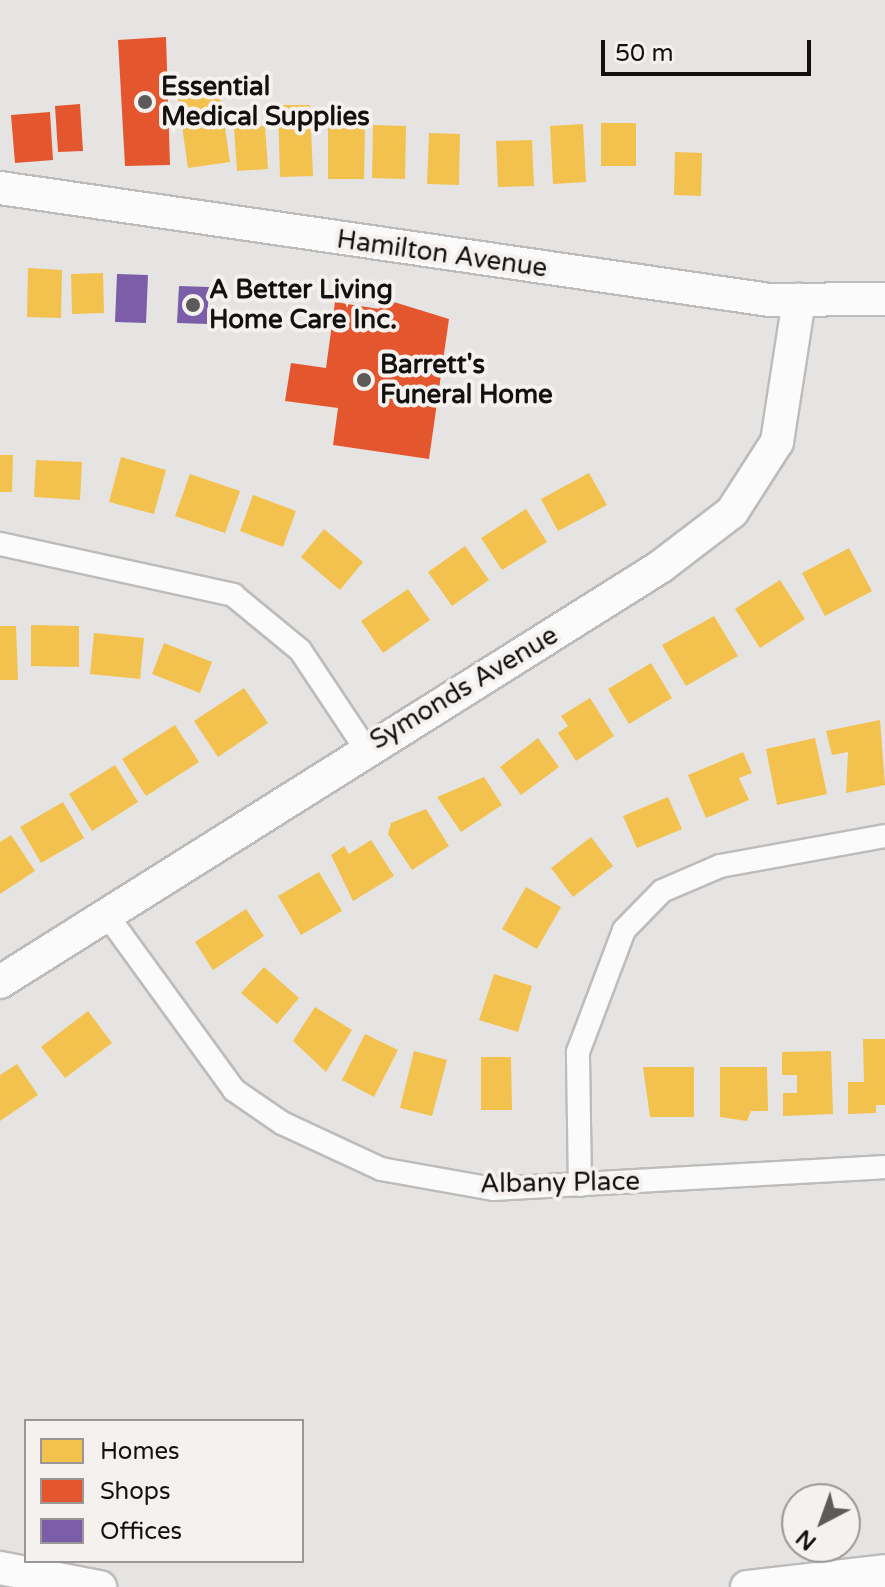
<!DOCTYPE html>
<style>
body{margin:0}
#map{position:relative;width:885px;height:1587px;overflow:hidden;background:#e6e4e3;font-family:"Varela Round",sans-serif}
div>[style]{position:absolute}
.homes>*{inset:0;background:#f2c14e}
.shops>*{inset:0;background:#e4572e}
.offices>*{inset:0;background:#7b5ea7}
.roads{filter:drop-shadow(2px 0 #bdbcbb) drop-shadow(-2px 0 #bdbcbb) drop-shadow(0 2px #bdbcbb) drop-shadow(0 -2px #bdbcbb)}
.street>*{height:22px;margin:-11px;padding:0 11px;transform-origin:11px;border-radius:11px;background:#fbfbfb}
.secondary>*{height:32px;margin:-16px;padding:0 16px;transform-origin:16px;border-radius:16px;background:#fbfbfb}
.dots>*{width:22px;height:22px;translate:-50% -50%;box-sizing:border-box;border:4px solid #f4f1ef;border-radius:50%}
span{translate:-50% -50%;white-space:nowrap;text-align:center;line-height:1.15;-webkit-text-stroke:8px #f4f1ef;paint-order:stroke}
.poi-label{font-size:26px;color:#121110;font-weight:700}
.left{translate:0 -50%;text-align:left}
.street-label{font-size:26px;color:#121110}
.legend{position:absolute;left:24px;top:1419px;width:280px;height:144px;box-sizing:border-box;background:#f4f1ef;border:2px solid #9a9796;margin:0;padding:10px 14px;list-style:none;font-size:24px;color:#121110}
.legend li{display:flex;align-items:center;gap:16px;height:40px}
.legend b{width:40px;border:2px solid #9a9796}
.north{position:absolute;left:781px;top:1483px;width:80px;height:80px;box-sizing:border-box;background:#f4f1ef;border:2px solid #9a9796;border-radius:50%;rotate:221deg;font-size:22px;font-weight:700;line-height:32px;text-align:center;color:#121110}
.north::after{content:'';display:block;margin:auto;width:28px;height:36px;background:#5c5b5a;clip-path:polygon(50% 0,100% 100%,50% 72%,0 100%)}
.scale{position:absolute;left:601px;top:40px;width:210px;height:36px;box-sizing:border-box;border:4px solid #121110;border-top:0;padding-left:10px;font-size:24px;line-height:28px;white-space:nowrap;color:#121110;-webkit-text-stroke:6px #f4f1ef;paint-order:stroke}
</style>
<div id="map">
<div class="homes">
<i style="clip-path:polygon(220px 93px,230px 162px,188px 168px,178px 98px)"></i>
<i style="clip-path:polygon(278px 105px,310px 105px,313px 176px,280px 177px)"></i>
<i style="clip-path:polygon(601px 123px,636px 123px,636px 166px,601px 166px)"></i>
<i style="clip-path:polygon(583px 124px,586px 182px,553px 184px,550px 126px)"></i>
<i style="clip-path:polygon(373px 125px,406px 126px,405px 179px,372px 178px)"></i>
<i style="clip-path:polygon(265px 126px,268px 169px,237px 171px,234px 128px)"></i>
<i style="clip-path:polygon(328px 127px,365px 127px,364px 179px,328px 179px)"></i>
<i style="clip-path:polygon(429px 133px,460px 134px,459px 185px,427px 184px)"></i>
<i style="clip-path:polygon(532px 140px,534px 186px,498px 187px,496px 141px)"></i>
<i style="clip-path:polygon(675px 152px,702px 153px,701px 196px,674px 195px)"></i>
<i style="clip-path:polygon(28px 268px,62px 270px,61px 318px,27px 317px)"></i>
<i style="clip-path:polygon(103px 273px,104px 313px,72px 314px,71px 274px)"></i>
<i style="clip-path:polygon(0 455px,13px 455px,12px 492px,0 492px)"></i>
<i style="clip-path:polygon(121px 457px,166px 470px,154px 514px,109px 502px)"></i>
<i style="clip-path:polygon(36px 460px,82px 462px,80px 500px,34px 497px)"></i>
<i style="clip-path:polygon(589px 473px,607px 505px,558px 531px,541px 499px)"></i>
<i style="clip-path:polygon(190px 474px,240px 491px,225px 533px,175px 516px)"></i>
<i style="clip-path:polygon(253px 495px,296px 511px,283px 547px,240px 531px)"></i>
<i style="clip-path:polygon(526px 509px,547px 542px,502px 570px,481px 538px)"></i>
<i style="clip-path:polygon(324px 529px,363px 562px,340px 590px,301px 557px)"></i>
<i style="clip-path:polygon(465px 546px,489px 580px,452px 606px,428px 572px)"></i>
<i style="clip-path:polygon(849px 548px,872px 591px,825px 616px,802px 573px)"></i>
<i style="clip-path:polygon(780px 580px,805px 619px,760px 648px,735px 609px)"></i>
<i style="clip-path:polygon(408px 589px,430px 620px,383px 653px,361px 621px)"></i>
<i style="clip-path:polygon(714px 616px,738px 656px,686px 686px,662px 645px)"></i>
<i style="clip-path:polygon(31px 625px,79px 626px,79px 667px,31px 666px)"></i>
<i style="clip-path:polygon(0 626px,16px 626px,18px 680px,0 680px)"></i>
<i style="clip-path:polygon(94px 633px,144px 638px,140px 679px,90px 674px)"></i>
<i style="clip-path:polygon(164px 643px,212px 662px,200px 693px,152px 674px)"></i>
<i style="clip-path:polygon(651px 663px,672px 698px,629px 724px,608px 689px)"></i>
<i style="clip-path:polygon(244px 688px,268px 723px,218px 757px,194px 721px)"></i>
<i style="clip-path:polygon(590px 698px,614px 736px,576px 761px,558px 733px,568px 726px,561px 716px)"></i>
<i style="clip-path:polygon(880px 720px,885px 785px,846px 793px,848px 752px,832px 755px,826px 731px)"></i>
<i style="clip-path:polygon(175px 725px,199px 762px,146px 796px,122px 759px)"></i>
<i style="clip-path:polygon(538px 738px,559px 767px,521px 795px,500px 767px)"></i>
<i style="clip-path:polygon(815px 738px,827px 794px,777px 805px,766px 749px)"></i>
<i style="clip-path:polygon(743px 752px,752px 773px,739px 778px,749px 800px,706px 818px,688px 775px)"></i>
<i style="clip-path:polygon(115px 765px,138px 802px,92px 831px,69px 794px)"></i>
<i style="clip-path:polygon(484px 777px,502px 805px,461px 832px,437px 797px)"></i>
<i style="clip-path:polygon(668px 797px,682px 829px,637px 848px,623px 816px)"></i>
<i style="clip-path:polygon(63px 802px,84px 838px,41px 863px,20px 827px)"></i>
<i style="clip-path:polygon(426px 809px,449px 846px,412px 870px,388px 834px,391px 823px)"></i>
<i style="clip-path:polygon(11px 835px,35px 871px,0 894px,0 842px)"></i>
<i style="clip-path:polygon(591px 837px,613px 866px,573px 897px,551px 868px)"></i>
<i style="clip-path:polygon(371px 840px,394px 876px,353px 901px,331px 855px,344px 846px,349px 854px)"></i>
<i style="clip-path:polygon(319px 872px,342px 911px,301px 935px,278px 896px)"></i>
<i style="clip-path:polygon(526px 887px,561px 907px,537px 949px,502px 929px)"></i>
<i style="clip-path:polygon(246px 909px,264px 936px,213px 970px,195px 942px)"></i>
<i style="clip-path:polygon(264px 967px,299px 998px,277px 1024px,241px 993px)"></i>
<i style="clip-path:polygon(494px 974px,532px 986px,518px 1032px,479px 1020px)"></i>
<i style="clip-path:polygon(315px 1007px,352px 1030px,326px 1072px,293px 1041px)"></i>
<i style="clip-path:polygon(88px 1011px,112px 1043px,65px 1078px,41px 1047px)"></i>
<i style="clip-path:polygon(365px 1034px,398px 1050px,374px 1097px,342px 1080px)"></i>
<i style="clip-path:polygon(863px 1039px,885px 1039px,885px 1105px,876px 1105px,876px 1113px,848px 1114px,848px 1082px,864px 1082px)"></i>
<i style="clip-path:polygon(414px 1051px,447px 1060px,432px 1116px,400px 1108px)"></i>
<i style="clip-path:polygon(831px 1051px,833px 1114px,783px 1116px,783px 1093px,797px 1093px,797px 1075px,782px 1075px,782px 1052px)"></i>
<i style="clip-path:polygon(481px 1057px,511px 1057px,512px 1110px,481px 1110px)"></i>
<i style="clip-path:polygon(17px 1064px,38px 1095px,0 1121px,0 1075px)"></i>
<i style="clip-path:polygon(643px 1067px,694px 1067px,694px 1117px,650px 1117px)"></i>
<i style="clip-path:polygon(720px 1067px,767px 1067px,768px 1111px,751px 1111px,747px 1121px,720px 1117px)"></i>
</div>
<div class="shops">
<i style="clip-path:polygon(166px 37px,170px 165px,125px 166px,118px 40px)"></i>
<i style="clip-path:polygon(80px 104px,83px 151px,58px 152px,55px 106px)"></i>
<i style="clip-path:polygon(50px 112px,53px 160px,15px 163px,11px 115px)"></i>
<i style="clip-path:polygon(381px 298px,449px 319px,429px 459px,333px 445px,338px 408px,285px 401px,291px 363px,326px 368px,335px 302px,379px 309px)"></i>
</div>
<div class="offices">
<i style="clip-path:polygon(117px 274px,148px 275px,146px 323px,115px 322px)"></i>
<i style="clip-path:polygon(179px 286px,209px 287px,207px 324px,177px 323px)"></i>
</div>
<div class="roads">
<div class="street">
<i style="left:0;top:544px;width:239px;rotate:12.3deg"></i>
<i style="left:233px;top:595px;width:87px;rotate:39.4deg"></i>
<i style="left:300px;top:650px;width:118px;rotate:56.4deg"></i>
<i style="left:107px;top:915px;width:216px;rotate:54deg"></i>
<i style="left:234px;top:1090px;width:58px;rotate:34.5deg"></i>
<i style="left:282px;top:1123px;width:109px;rotate:24.9deg"></i>
<i style="left:381px;top:1169px;width:114px;rotate:10.1deg"></i>
<i style="left:493px;top:1189px;width:393px;rotate:-3.2deg"></i>
<i style="left:580px;top:1185px;width:133px;rotate:-90.9deg"></i>
<i style="left:578px;top:1052px;width:130px;rotate:-69.3deg"></i>
<i style="left:624px;top:930px;width:54px;rotate:-45.7deg"></i>
<i style="left:662px;top:891px;width:63px;rotate:-23.3deg"></i>
<i style="left:720px;top:866px;width:168px;rotate:-10.3deg"></i>
</div>
<div class="secondary">
<i style="left:0;top:188px;width:778px;rotate:8.28deg"></i>
<i style="left:770px;top:300px;width:115px;rotate:-0.5deg"></i>
<i style="left:0;top:982px;width:780px;rotate:-32.16deg"></i>
<i style="left:660px;top:567px;width:91px;rotate:-37.4deg"></i>
<i style="left:732px;top:512px;width:83px;rotate:-57.3deg"></i>
<i style="left:777px;top:442px;width:144px;rotate:-81.2deg"></i>
<i style="left:0;top:1568px;width:102px;rotate:10.8deg"></i>
<i style="left:747px;top:1587px;width:139px;rotate:-6.6deg"></i>
</div>
</div>
<div class="dots">
<i style="left:145px;top:102px;background:#5c5b5a"></i>
<i style="left:193px;top:305px;background:#5c5b5a"></i>
<i style="left:364px;top:380px;background:#5c5b5a"></i>
</div>
<div class="poi-label">
<span class="left" style="left:161px;top:102px">Essential<br>Medical Supplies</span>
<span class="left" style="left:209px;top:305px">A Better Living<br>Home Care Inc.</span>
<span class="left" style="left:380px;top:380px">Barrett's<br>Funeral Home</span>
</div>
<div class="street-label">
<span style="left:442px;top:254px;rotate:8deg">Hamilton Avenue</span>
<span style="left:464px;top:688px;rotate:-31deg">Symonds Avenue</span>
<span style="left:560px;top:1183px;rotate:-1deg">Albany Place</span>
</div>
<ul class="legend">
<li><b style="height:22px;background:#f2c14e"></b>Homes</li>
<li><b style="height:22px;background:#e4572e"></b>Shops</li>
<li><b style="height:22px;background:#7b5ea7"></b>Offices</li>
</ul>
<div class="north">N</div>
<div class="scale">50 m</div>
</div>
